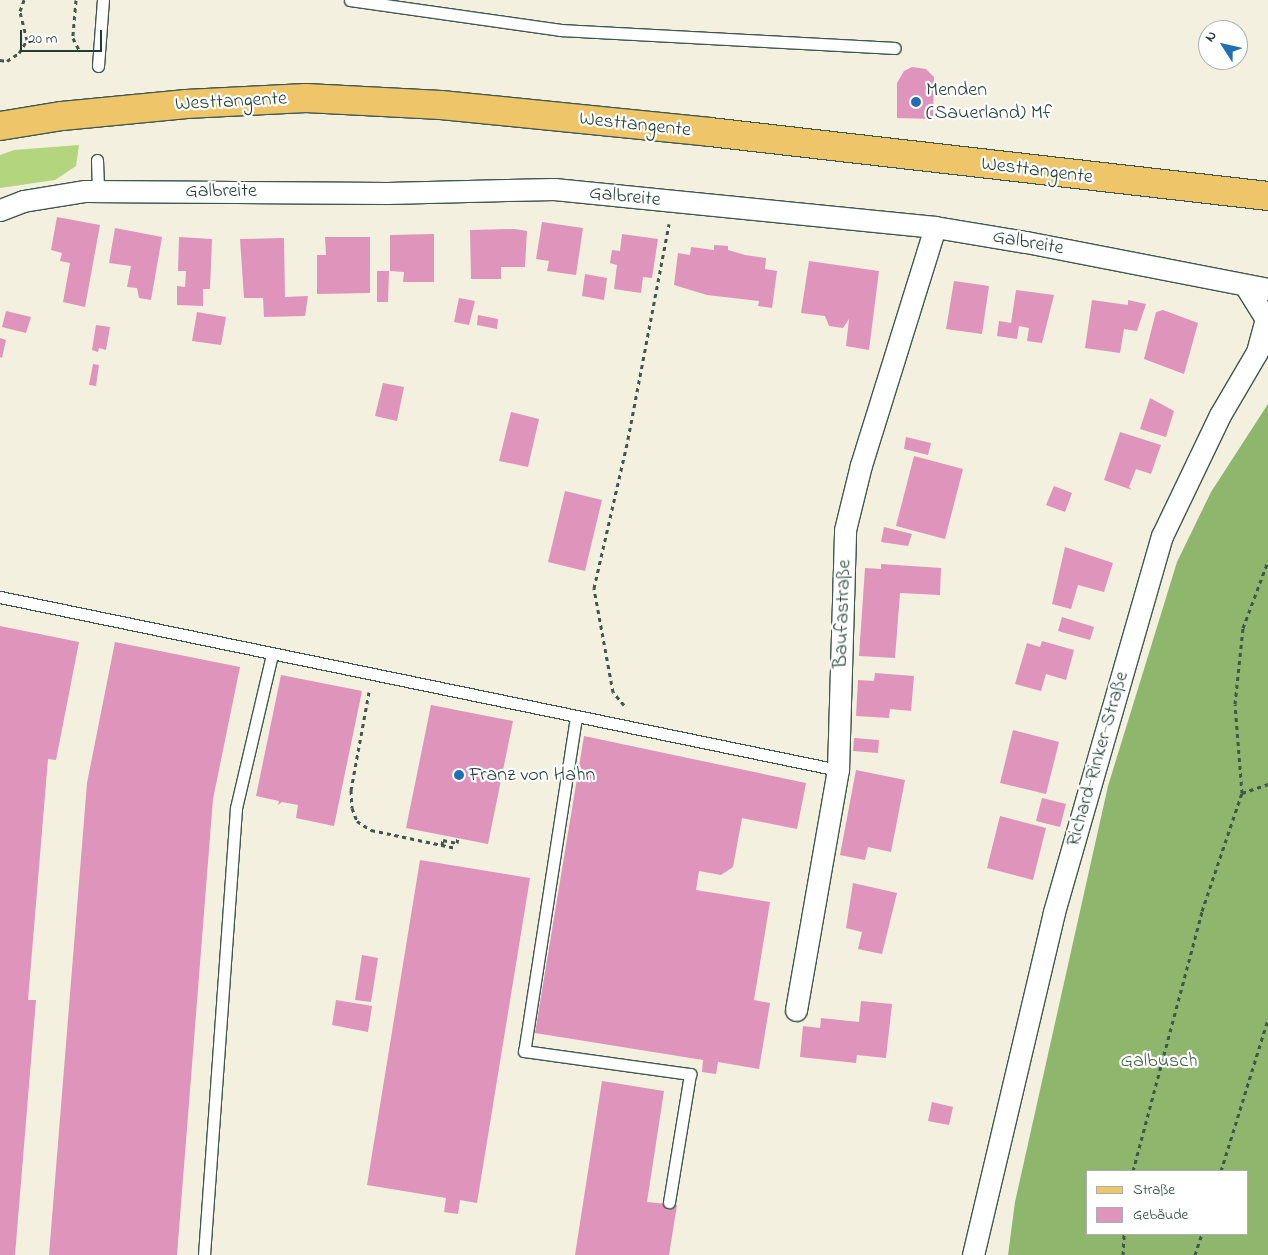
<!DOCTYPE html>
<meta charset="utf-8">
<style>
body{margin:0}
#map{position:relative;width:1268px;height:1255px;overflow:hidden;background:#f4f0e0;font-family:"Indie Flower",sans-serif}
div>[style]{position:absolute}
.green>*{inset:0;background:#b3d57d}
.forest>*{inset:0;background:#8eb66c}
.building>*{inset:0;background:#de94bb}
.path>*{height:3px;margin-top:-1.5px;transform-origin:0;background:repeating-linear-gradient(90deg,#3f584e 0 4px,transparent 0 8px)}
.roads{filter:drop-shadow(1px 0 #3f584e) drop-shadow(-1px 0 #3f584e) drop-shadow(0 1px #3f584e) drop-shadow(0 -1px #3f584e)}
.service>*{height:11px;margin:-5.5px;padding:0 5.5px;transform-origin:5.5px;border-radius:5.5px;background:#fff}
.minor>*{height:21px;margin:-10.5px;padding:0 10.5px;transform-origin:10.5px;border-radius:10.5px;background:#fff}
.primary>*{height:28px;margin:-14px;padding:0 14px;transform-origin:14px;border-radius:14px;background:#eec569}
.dots>*{width:14px;height:14px;translate:-50% -50%;box-sizing:border-box;border:2px solid #fff;border-radius:50%}
span{translate:-50% -50%;white-space:nowrap;text-align:center;line-height:1.15;-webkit-text-stroke:4.5px #fff;paint-order:stroke}
.poi-label{font-size:20px;color:#1f3d34}
.left{translate:0 -50%;text-align:left}
.street-label{font-size:20px;color:#1f3d34}
.park-label{font-size:20px;color:#446346}
.legend{position:absolute;left:1086px;top:1170px;width:162px;height:65px;box-sizing:border-box;background:#fff;border:1px solid #a5b1ae;margin:0;padding:6px 9px;list-style:none;font-size:15px;color:#1f3d34}
.legend li{display:flex;align-items:center;gap:10px;height:25px}
.legend b{width:25px;border:1px solid #a5b1ae}
.north{position:absolute;left:1198px;top:20px;width:50px;height:50px;box-sizing:border-box;background:#fff;border:1px solid #a5b1ae;border-radius:50%;rotate:305deg;font-size:14px;font-weight:700;line-height:20px;text-align:center;color:#1f3d34}
.north::after{content:'';display:block;margin:auto;width:18px;height:22px;background:#1f6fb2;clip-path:polygon(50% 0,100% 100%,50% 72%,0 100%)}
.scale{position:absolute;left:20px;top:30px;width:82px;height:22px;box-sizing:border-box;border:2px solid #1f3d34;border-top:0;padding-left:6px;font-size:15px;line-height:18px;white-space:nowrap;color:#1f3d34;-webkit-text-stroke:4px #fff;paint-order:stroke}
</style>
<div id="map">
<div class="green">
<i style="clip-path:polygon(79px 145px,76px 166px,55px 180px,0 188px,0 155px,14px 150px)"></i>
</div>
<div class="forest">
<i style="clip-path:polygon(evenodd,1268px 404px,1268px 1255px,1008px 1255px,1015px 1202px,1108px 786px,1177px 562px,1211px 492px,1268px 404px,1087px 1171px,1247px 1171px,1247px 1234px,1087px 1234px,1087px 1171px)"></i>
</div>
<div class="building">
<i style="clip-path:polygon(912px 67px,926px 69px,934px 77px,933px 119px,897px 118px,897px 83px,904px 71px)"></i>
<i style="clip-path:polygon(57px 217px,100px 225px,85px 307px,63px 302px,70px 263px,60px 261px,62px 253px,51px 250px)"></i>
<i style="clip-path:polygon(542px 222px,583px 228px,576px 275px,547px 271px,549px 261px,536px 259px)"></i>
<i style="clip-path:polygon(115px 228px,162px 237px,151px 300px,139px 298px,137px 288px,127px 287px,131px 266px,109px 263px)"></i>
<i style="clip-path:polygon(515px 229px,527px 231px,525px 267px,501px 267px,501px 279px,471px 279px,470px 230px)"></i>
<i style="clip-path:polygon(434px 234px,434px 282px,403px 282px,404px 272px,390px 271px,390px 235px)"></i>
<i style="clip-path:polygon(622px 234px,658px 239px,652px 278px,643px 277px,641px 293px,614px 289px,617px 265px,610px 263px,612px 250px,620px 251px)"></i>
<i style="clip-path:polygon(179px 237px,212px 239px,210px 289px,203px 289px,203px 306px,177px 305px,177px 286px,185px 287px,186px 271px,178px 271px)"></i>
<i style="clip-path:polygon(325px 237px,370px 237px,370px 293px,317px 294px,317px 255px,326px 255px)"></i>
<i style="clip-path:polygon(284px 238px,285px 297px,308px 296px,305px 316px,264px 317px,263px 298px,244px 298px,240px 239px)"></i>
<i style="clip-path:polygon(714px 245px,728px 246px,728px 250px,745px 255px,766px 258px,765px 269px,777px 271px,772px 308px,758px 306px,759px 301px,707px 295px,674px 285px,678px 253px,690px 255px,691px 247px,714px 250px)"></i>
<i style="clip-path:polygon(809px 261px,879px 271px,869px 350px,846px 346px,849px 319px,843px 328px,829px 326px,825px 316px,801px 313px)"></i>
<i style="clip-path:polygon(377px 271px,389px 271px,388px 302px,377px 302px)"></i>
<i style="clip-path:polygon(585px 274px,607px 278px,604px 300px,582px 296px)"></i>
<i style="clip-path:polygon(954px 281px,989px 286px,982px 334px,946px 329px)"></i>
<i style="clip-path:polygon(1016px 290px,1054px 295px,1042px 343px,1027px 341px,1029px 328px,1019px 326px,1017px 339px,997px 336px,999px 321px,1011px 323px)"></i>
<i style="clip-path:polygon(459px 298px,475px 301px,469px 325px,454px 322px)"></i>
<i style="clip-path:polygon(1092px 300px,1128px 305px,1128px 300px,1146px 304px,1137px 331px,1124px 329px,1120px 353px,1085px 348px)"></i>
<i style="clip-path:polygon(1163px 310px,1198px 323px,1184px 374px,1144px 359px,1156px 312px)"></i>
<i style="clip-path:polygon(6px 311px,31px 317px,26px 333px,2px 327px)"></i>
<i style="clip-path:polygon(197px 312px,226px 317px,221px 345px,192px 341px)"></i>
<i style="clip-path:polygon(478px 315px,498px 319px,497px 329px,477px 325px)"></i>
<i style="clip-path:polygon(96px 325px,110px 327px,106px 350px,99px 348px,98px 352px,92px 350px)"></i>
<i style="clip-path:polygon(0 338px,6px 340px,2px 358px,0 357px)"></i>
<i style="clip-path:polygon(93px 364px,99px 365px,96px 386px,89px 385px)"></i>
<i style="clip-path:polygon(383px 383px,404px 387px,397px 421px,375px 416px)"></i>
<i style="clip-path:polygon(1150px 398px,1174px 411px,1166px 437px,1140px 429px)"></i>
<i style="clip-path:polygon(511px 412px,539px 419px,528px 467px,499px 461px)"></i>
<i style="clip-path:polygon(1120px 432px,1161px 445px,1151px 474px,1136px 469px,1129px 487px,1132px 490px,1104px 480px)"></i>
<i style="clip-path:polygon(906px 437px,931px 443px,928px 455px,904px 449px)"></i>
<i style="clip-path:polygon(914px 456px,963px 469px,945px 539px,896px 526px)"></i>
<i style="clip-path:polygon(1054px 486px,1072px 493px,1065px 512px,1046px 505px)"></i>
<i style="clip-path:polygon(565px 491px,602px 500px,585px 571px,548px 562px)"></i>
<i style="clip-path:polygon(884px 527px,912px 534px,908px 546px,881px 542px)"></i>
<i style="clip-path:polygon(1065px 547px,1113px 563px,1104px 592px,1078px 585px,1071px 609px,1052px 604px)"></i>
<i style="clip-path:polygon(881px 564px,941px 568px,940px 595px,900px 593px,895px 658px,859px 656px,865px 568px,881px 569px)"></i>
<i style="clip-path:polygon(1062px 617px,1094px 627px,1090px 640px,1058px 631px)"></i>
<i style="clip-path:polygon(0 626px,79px 642px,56px 760px,48px 759px,28px 1000px,36px 1000px,15px 1255px,0 1255px)"></i>
<i style="clip-path:polygon(1042px 641px,1074px 650px,1066px 680px,1046px 674px,1041px 691px,1015px 684px,1027px 643px,1040px 647px)"></i>
<i style="clip-path:polygon(115px 642px,240px 667px,213px 799px,177px 1255px,49px 1255px,87px 783px)"></i>
<i style="clip-path:polygon(875px 673px,914px 676px,911px 711px,890px 709px,889px 718px,856px 716px,858px 680px,874px 681px)"></i>
<i style="clip-path:polygon(281px 675px,362px 691px,334px 826px,296px 818px,298px 805px,282px 802px,278px 805px,279px 801px,256px 796px)"></i>
<i style="clip-path:polygon(431px 705px,513px 721px,488px 844px,406px 828px)"></i>
<i style="clip-path:polygon(1013px 730px,1059px 742px,1046px 794px,1000px 783px)"></i>
<i style="clip-path:polygon(584px 736px,806px 783px,797px 829px,742px 818px,733px 867px,721px 875px,699px 871px,696px 890px,770px 902px,754px 1000px,770px 1003px,759px 1069px,718px 1062px,716px 1074px,702px 1072px,703px 1060px,535px 1033px)"></i>
<i style="clip-path:polygon(854px 738px,879px 740px,878px 753px,853px 751px)"></i>
<i style="clip-path:polygon(856px 770px,905px 780px,891px 852px,868px 847px,865px 860px,840px 855px)"></i>
<i style="clip-path:polygon(1042px 798px,1066px 804px,1060px 827px,1036px 821px)"></i>
<i style="clip-path:polygon(1000px 816px,1046px 828px,1033px 880px,987px 868px)"></i>
<i style="clip-path:polygon(420px 860px,530px 878px,477px 1203px,460px 1200px,458px 1214px,444px 1212px,446px 1198px,367px 1185px)"></i>
<i style="clip-path:polygon(853px 883px,897px 893px,882px 954px,858px 949px,862px 932px,846px 928px)"></i>
<i style="clip-path:polygon(362px 955px,378px 958px,371px 1002px,355px 1000px)"></i>
<i style="clip-path:polygon(336px 1000px,372px 1006px,368px 1032px,332px 1025px)"></i>
<i style="clip-path:polygon(861px 1001px,892px 1004px,886px 1058px,857px 1055px,856px 1063px,800px 1057px,803px 1026px,820px 1028px,821px 1018px,859px 1022px)"></i>
<i style="clip-path:polygon(602px 1081px,664px 1091px,647px 1202px,677px 1205px,669px 1255px,575px 1255px)"></i>
<i style="clip-path:polygon(932px 1102px,953px 1107px,949px 1125px,928px 1121px)"></i>
</div>
<div class="path">
<i style="left:76px;top:0;width:38px;rotate:95deg"></i>
<i style="left:73px;top:38px;width:13px;rotate:63deg"></i>
<i style="left:0;top:60px;width:7px;rotate:8deg"></i>
<i style="left:7px;top:61px;width:14px;rotate:-34deg"></i>
<i style="left:19px;top:53px;width:15px;rotate:-58deg"></i>
<i style="left:27px;top:40px;width:30px;rotate:-104deg"></i>
<i style="left:20px;top:11px;width:12px;rotate:-70deg"></i>
<i style="left:369px;top:692px;width:100px;rotate:100.4deg"></i>
<i style="left:351px;top:790px;width:18px;rotate:87deg"></i>
<i style="left:352px;top:808px;width:14px;rotate:69deg"></i>
<i style="left:357px;top:821px;width:17px;rotate:33deg"></i>
<i style="left:371px;top:830px;width:87px;rotate:12deg"></i>
<i style="left:624px;top:705px;width:17px;rotate:-130deg"></i>
<i style="left:613px;top:692px;width:106px;rotate:-100.4deg"></i>
<i style="left:594px;top:588px;width:153px;rotate:-77.1deg"></i>
<i style="left:628px;top:439px;width:219px;rotate:-79.2deg"></i>
<i style="left:1242px;top:793px;width:28px;rotate:-19deg"></i>
<i style="left:442px;top:845px;width:5px;rotate:-79deg"></i>
<i style="left:443px;top:840px;width:14px;rotate:12deg"></i>
<i style="left:457px;top:843px;width:5px;rotate:-79deg"></i>
<i style="left:1133px;top:1171px;width:269px;rotate:-75.1deg"></i>
<i style="left:1202px;top:911px;width:125px;rotate:-71.3deg"></i>
<i style="left:1242px;top:793px;width:89px;rotate:-94.5deg"></i>
<i style="left:1235px;top:704px;width:76px;rotate:-84deg"></i>
<i style="left:1243px;top:628px;width:72px;rotate:-69.5deg"></i>
<i style="left:1221px;top:1171px;width:159px;rotate:-72.8deg"></i>
<i style="left:1123px;top:1255px;width:21px;rotate:-87deg"></i>
<i style="left:1195px;top:1255px;width:22px;rotate:-72deg"></i>
</div>
<div class="roads">
<div class="service">
<i style="left:350px;top:0;width:213px;rotate:8.1deg"></i>
<i style="left:561px;top:30px;width:334px;rotate:3.1deg"></i>
<i style="left:98px;top:66px;width:66px;rotate:-85.7deg"></i>
<i style="left:97px;top:160px;width:30px;rotate:88deg"></i>
<i style="left:0;top:597px;width:856px;rotate:11.66deg"></i>
<i style="left:576px;top:717px;width:338px;rotate:98.8deg"></i>
<i style="left:524px;top:1051px;width:168px;rotate:7.9deg"></i>
<i style="left:690px;top:1074px;width:130px;rotate:99.3deg"></i>
<i style="left:204px;top:1255px;width:448px;rotate:-85.9deg"></i>
<i style="left:236px;top:808px;width:158px;rotate:-76.8deg"></i>
</div>
<div class="minor">
<i style="left:0;top:210px;width:25px;rotate:-21deg"></i>
<i style="left:23px;top:201px;width:63px;rotate:-9.2deg"></i>
<i style="left:85px;top:191px;width:302px;rotate:0.4deg"></i>
<i style="left:387px;top:193px;width:167px;rotate:-1.4deg"></i>
<i style="left:554px;top:189px;width:383px;rotate:5.7deg"></i>
<i style="left:935px;top:227px;width:92px;rotate:9.4deg"></i>
<i style="left:1026px;top:242px;width:247px;rotate:11deg"></i>
<i style="left:796px;top:1010px;width:244px;rotate:-80.1deg"></i>
<i style="left:838px;top:770px;width:240px;rotate:-88.3deg"></i>
<i style="left:845px;top:530px;width:67px;rotate:-76.2deg"></i>
<i style="left:861px;top:465px;width:249px;rotate:-72.7deg"></i>
<i style="left:973px;top:1255px;width:352px;rotate:-76.7deg"></i>
<i style="left:1054px;top:912px;width:391px;rotate:-74deg"></i>
<i style="left:1162px;top:536px;width:134px;rotate:-64.4deg"></i>
<i style="left:1220px;top:415px;width:73px;rotate:-59.6deg"></i>
<i style="left:1257px;top:352px;width:34px;rotate:-75deg"></i>
<i style="left:1266px;top:319px;width:38px;rotate:-122deg"></i>
</div>
<div class="primary">
<i style="left:0;top:126px;width:63px;rotate:-9.2deg"></i>
<i style="left:62px;top:116px;width:125px;rotate:-5.5deg"></i>
<i style="left:186px;top:104px;width:120px;rotate:-2.9deg"></i>
<i style="left:306px;top:98px;width:135px;rotate:3deg"></i>
<i style="left:441px;top:105px;width:270px;rotate:5.7deg"></i>
<i style="left:710px;top:132px;width:562px;rotate:6.54deg"></i>
</div>
</div>
<div class="dots">
<i style="left:916px;top:102px;background:#1f6fb2"></i>
<i style="left:459px;top:775px;background:#1f6fb2"></i>
</div>
<div class="poi-label">
<span class="left" style="left:926px;top:102px">Menden<br>(Sauerland) Mf</span>
<span class="left" style="left:469px;top:775px">Franz von Hahn</span>
</div>
<div class="street-label">
<span style="left:231px;top:102px;rotate:-3deg">Westtangente</span>
<span style="left:635px;top:125px;rotate:6deg">Westtangente</span>
<span style="left:1037px;top:171px;rotate:7deg">Westtangente</span>
<span style="left:221px;top:191px">Galbreite</span>
<span style="left:625px;top:197px;rotate:6deg">Galbreite</span>
<span style="left:1028px;top:243px;rotate:10deg">Galbreite</span>
<span style="left:843px;top:614px;rotate:-88deg">Baufastraße</span>
<span style="left:1098px;top:759px;rotate:-74deg">Richard-Rinker-Straße</span>
</div>
<div class="park-label">
<span style="left:1159px;top:1061px">Galbusch</span>
</div>
<ul class="legend">
<li><b style="height:6px;background:#eec569"></b>Straße</li>
<li><b style="height:14px;background:#de94bb"></b>Gebäude</li>
</ul>
<div class="north">N</div>
<div class="scale">20 m</div>
</div>
